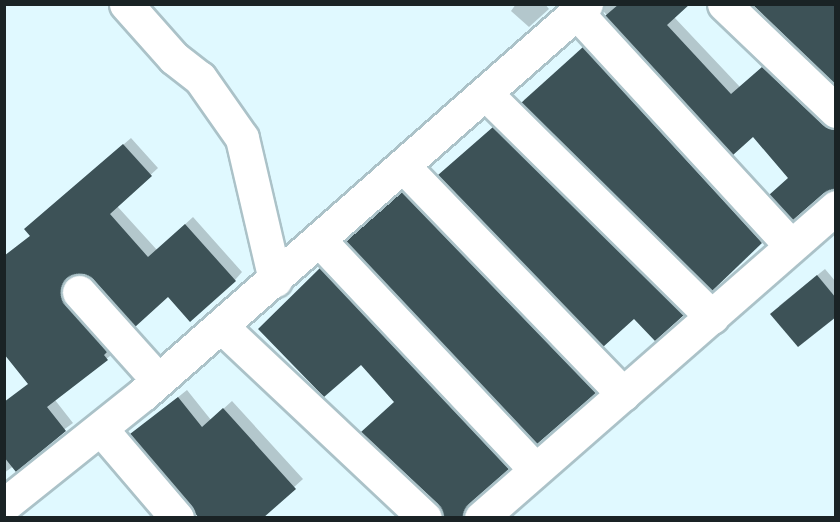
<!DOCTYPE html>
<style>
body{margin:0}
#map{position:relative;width:840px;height:522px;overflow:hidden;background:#e0f9ff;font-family:Jost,sans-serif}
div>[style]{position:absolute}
.shadow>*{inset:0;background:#0003}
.building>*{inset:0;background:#3d5257}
.roads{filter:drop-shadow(2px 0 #abc2c8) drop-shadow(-2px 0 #abc2c8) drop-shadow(0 2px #abc2c8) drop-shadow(0 -2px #abc2c8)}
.street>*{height:33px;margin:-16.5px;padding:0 16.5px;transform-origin:16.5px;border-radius:16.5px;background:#fff}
span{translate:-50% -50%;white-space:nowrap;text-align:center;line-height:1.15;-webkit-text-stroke:6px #fff;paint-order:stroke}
.frame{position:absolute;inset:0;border:6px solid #1a2325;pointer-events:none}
</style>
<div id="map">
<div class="shadow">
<i style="clip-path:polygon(516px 4px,545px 4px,549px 9px,529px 27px,511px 11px)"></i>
<i style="clip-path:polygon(605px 4px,688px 4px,674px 17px,740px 87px,771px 60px,836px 119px,836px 188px,790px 178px,753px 135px,733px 153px,604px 12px)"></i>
<i style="clip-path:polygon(591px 41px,768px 234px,712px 289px,524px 100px)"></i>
<i style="clip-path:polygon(501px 121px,690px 307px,683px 314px,634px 317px,447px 168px)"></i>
<i style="clip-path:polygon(131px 138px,158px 168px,117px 206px,157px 250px,193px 217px,242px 272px,235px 280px,168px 295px,85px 272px,72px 275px,68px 288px,115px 352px,55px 400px,73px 423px,4px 473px,4px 404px,29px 384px,4px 256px,31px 235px,34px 222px)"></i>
<i style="clip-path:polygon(410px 185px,602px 384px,537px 442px,355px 234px)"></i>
<i style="clip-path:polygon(328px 262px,515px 460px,474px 497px,470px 504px,471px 518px,449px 518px,396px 402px,361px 363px,260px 329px)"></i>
<i style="clip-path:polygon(825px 269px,836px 282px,836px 315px,779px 306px)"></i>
<i style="clip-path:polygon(187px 390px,211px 420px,232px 401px,303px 479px,261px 517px,132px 434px)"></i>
</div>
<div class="building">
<i style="clip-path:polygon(619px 4px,690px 4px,667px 25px,731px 94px,762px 67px,823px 125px,836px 129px,836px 189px,824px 193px,793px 220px,769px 195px,788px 178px,753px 137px,733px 155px,605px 16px)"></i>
<i style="clip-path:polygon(752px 4px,836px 4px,836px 85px)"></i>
<i style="clip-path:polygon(583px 47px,762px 243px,712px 291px,521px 103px)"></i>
<i style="clip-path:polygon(493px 127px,684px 315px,655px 341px,634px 319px,603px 347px,438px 175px)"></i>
<i style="clip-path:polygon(123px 144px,152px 176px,110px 214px,148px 257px,185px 224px,236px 281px,190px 322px,168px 297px,135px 327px,93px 279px,84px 274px,67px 278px,61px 296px,107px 352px,104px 355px,108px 360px,47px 407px,66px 431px,16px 472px,4px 457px,4px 402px,28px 384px,4px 354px,4px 256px,30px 236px,24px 229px)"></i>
<i style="clip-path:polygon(401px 191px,596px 393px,537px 444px,345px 241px)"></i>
<i style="clip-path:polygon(320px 268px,509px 469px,469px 504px,463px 518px,444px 518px,438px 504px,361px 432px,394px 402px,361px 365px,324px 397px,258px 329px)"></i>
<i style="clip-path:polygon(817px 275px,836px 298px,836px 317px,798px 347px,770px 314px)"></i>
<i style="clip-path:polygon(178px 397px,202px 427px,223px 408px,296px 489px,263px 518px,199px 518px,130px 434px)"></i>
</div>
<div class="roads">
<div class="street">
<i style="left:126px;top:4px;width:72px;rotate:48.4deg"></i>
<i style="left:174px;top:58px;width:33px;rotate:38deg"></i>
<i style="left:200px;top:78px;width:73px;rotate:55deg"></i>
<i style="left:242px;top:138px;width:146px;rotate:76.9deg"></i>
<i style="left:724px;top:4px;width:155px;rotate:43.7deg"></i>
<i style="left:577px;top:13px;width:316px;rotate:47.4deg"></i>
<i style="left:485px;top:93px;width:319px;rotate:44.6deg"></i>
<i style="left:403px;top:166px;width:317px;rotate:46deg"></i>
<i style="left:320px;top:241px;width:313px;rotate:46.7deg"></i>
<i style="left:79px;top:292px;width:118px;rotate:48.1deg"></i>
<i style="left:221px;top:326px;width:280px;rotate:43.3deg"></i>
<i style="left:101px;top:429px;width:117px;rotate:49.5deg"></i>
<i style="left:4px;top:505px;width:178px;rotate:-38.6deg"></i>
<i style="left:143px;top:394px;width:590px;rotate:-41.36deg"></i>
<i style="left:481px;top:518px;width:472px;rotate:-41.2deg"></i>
</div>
</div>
<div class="frame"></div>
</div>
